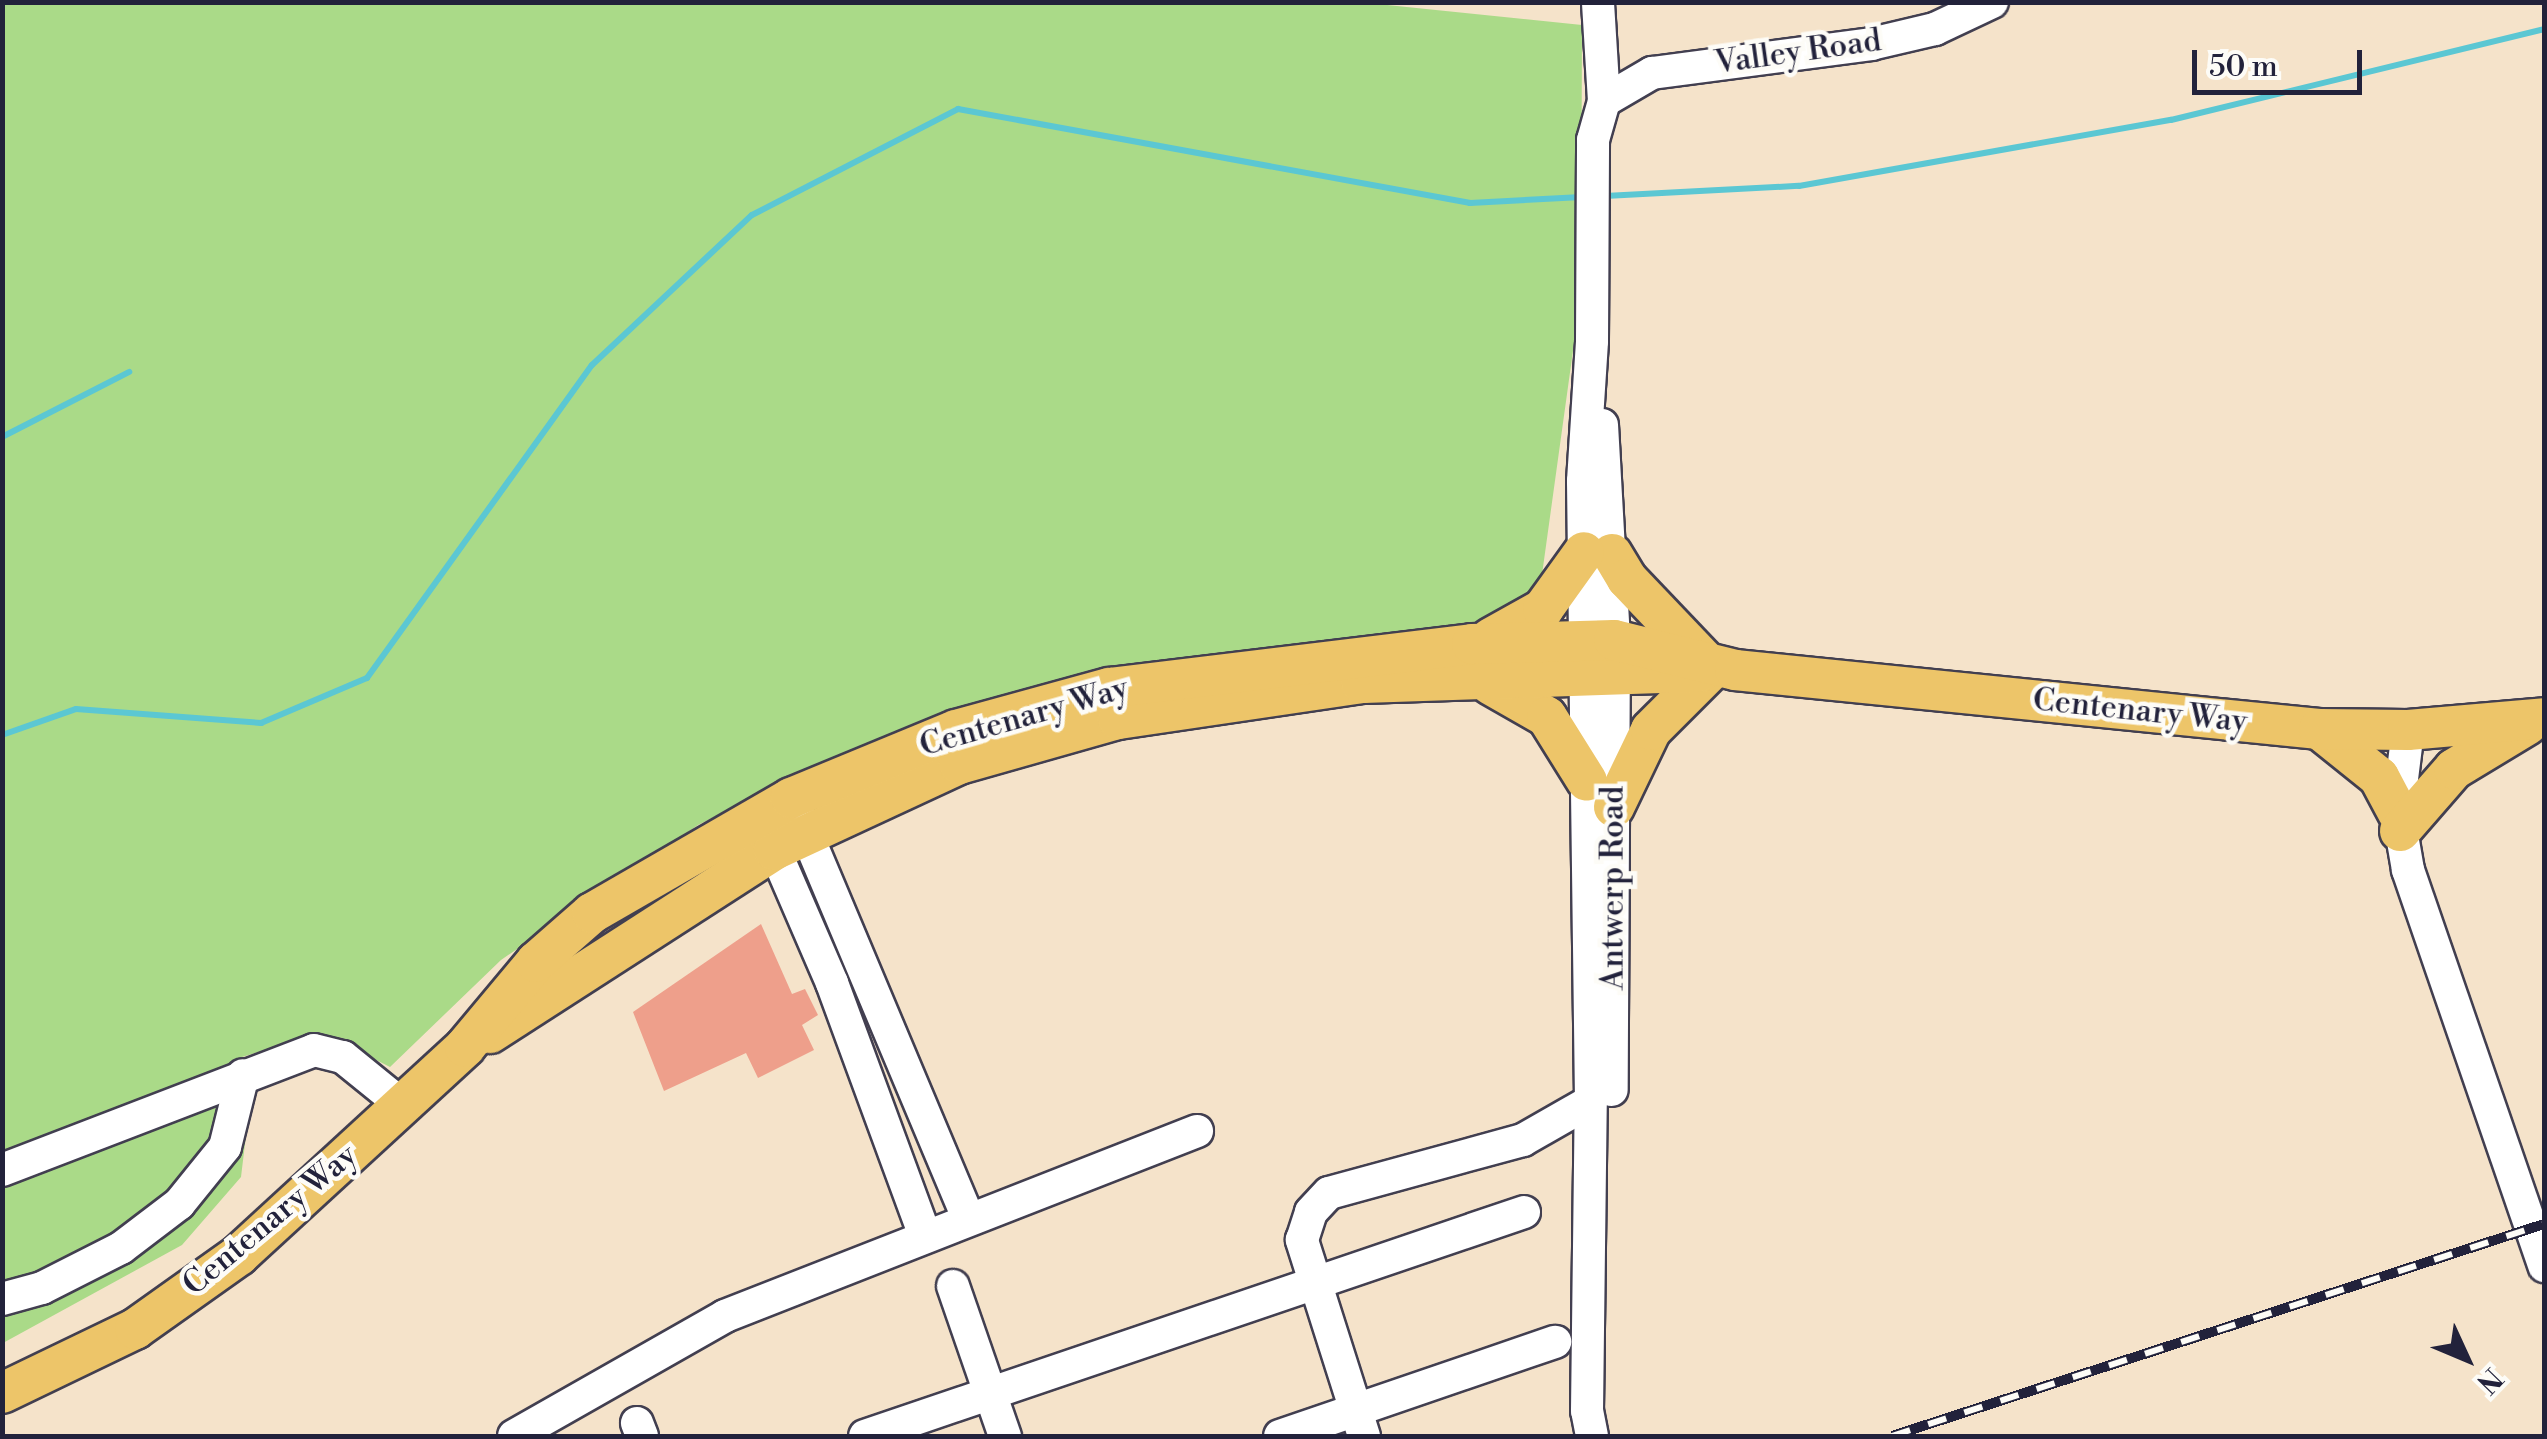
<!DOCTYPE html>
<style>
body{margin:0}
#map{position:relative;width:2547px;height:1439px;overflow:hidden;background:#f5e3ca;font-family:"Libre Bodoni",serif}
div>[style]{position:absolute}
.green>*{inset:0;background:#aada88}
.stream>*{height:6px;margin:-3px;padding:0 3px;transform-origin:3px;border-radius:3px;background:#5bc7d3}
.building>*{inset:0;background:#ee9f8b}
.roads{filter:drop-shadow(2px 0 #423f50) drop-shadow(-2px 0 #423f50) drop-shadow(0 2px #423f50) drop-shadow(0 -2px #423f50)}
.minor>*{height:32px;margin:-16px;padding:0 16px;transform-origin:16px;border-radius:16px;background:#fff}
.major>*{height:40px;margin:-20px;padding:0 20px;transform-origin:20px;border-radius:20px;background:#edc569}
.rail>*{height:10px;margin-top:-5px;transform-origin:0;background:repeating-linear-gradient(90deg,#fdfcf7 0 19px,#22223b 0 38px);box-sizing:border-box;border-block:2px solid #22223b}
span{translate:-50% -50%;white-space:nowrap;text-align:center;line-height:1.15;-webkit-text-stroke:9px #fdfcf7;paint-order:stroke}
.street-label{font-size:32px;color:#22223b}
.frame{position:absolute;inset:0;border:5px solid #22223b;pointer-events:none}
.north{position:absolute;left:2417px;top:1309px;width:100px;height:100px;-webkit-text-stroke:8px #fdfcf7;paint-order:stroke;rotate:134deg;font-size:28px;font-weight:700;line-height:40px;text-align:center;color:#22223b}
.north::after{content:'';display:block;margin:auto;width:35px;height:45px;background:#22223b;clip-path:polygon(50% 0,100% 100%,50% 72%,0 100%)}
.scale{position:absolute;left:2192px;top:50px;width:170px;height:45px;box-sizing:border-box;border:5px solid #22223b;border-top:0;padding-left:12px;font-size:30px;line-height:35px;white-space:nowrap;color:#22223b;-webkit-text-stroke:8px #fdfcf7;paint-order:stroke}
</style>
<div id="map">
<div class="green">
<i style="clip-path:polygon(1358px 2px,1582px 25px,1581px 293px,1540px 589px,1492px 623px,795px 776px,698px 825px,501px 960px,390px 1067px,345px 1044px,307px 1037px,242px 1057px,251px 1094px,241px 1177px,182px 1245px,3px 1343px,2px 3px)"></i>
</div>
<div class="stream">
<i style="left:1605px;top:196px;width:194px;rotate:-3deg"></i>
<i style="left:1799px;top:186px;width:378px;rotate:-10.1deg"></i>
<i style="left:2171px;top:120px;width:384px;rotate:-13.7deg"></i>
<i style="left:2px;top:437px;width:143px;rotate:-27.1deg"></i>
<i style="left:2px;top:735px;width:78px;rotate:-19.4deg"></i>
<i style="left:76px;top:709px;width:186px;rotate:4.3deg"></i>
<i style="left:261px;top:723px;width:115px;rotate:-23deg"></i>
<i style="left:367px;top:678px;width:385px;rotate:-54.3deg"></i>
<i style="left:592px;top:365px;width:219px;rotate:-43.2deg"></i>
<i style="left:752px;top:215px;width:232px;rotate:-27.2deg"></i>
<i style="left:958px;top:109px;width:521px;rotate:10.4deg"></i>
<i style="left:1470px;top:203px;width:112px;rotate:-3.1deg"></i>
</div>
<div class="building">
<i style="clip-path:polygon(761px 924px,792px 994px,805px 989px,818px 1015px,802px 1025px,814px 1050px,758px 1078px,746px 1053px,664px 1091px,633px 1012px)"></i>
</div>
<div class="roads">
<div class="minor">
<i style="left:1604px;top:101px;width:56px;rotate:-30.3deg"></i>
<i style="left:1652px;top:73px;width:221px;rotate:-7.5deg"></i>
<i style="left:1871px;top:44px;width:66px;rotate:-13.2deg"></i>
<i style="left:1935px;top:29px;width:63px;rotate:-25.3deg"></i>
<i style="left:1602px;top:425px;width:215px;rotate:86.8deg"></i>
<i style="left:1614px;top:640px;width:450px;rotate:90.3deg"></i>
<i style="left:2408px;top:730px;width:83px;rotate:97deg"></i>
<i style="left:2398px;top:812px;width:59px;rotate:80.2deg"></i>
<i style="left:2408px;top:870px;width:419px;rotate:71deg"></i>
<i style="left:797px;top:811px;width:441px;rotate:67.2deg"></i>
<i style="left:765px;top:828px;width:169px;rotate:66.6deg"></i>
<i style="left:832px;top:983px;width:266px;rotate:69.8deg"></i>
<i style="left:2px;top:1170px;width:334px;rotate:-21deg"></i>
<i style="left:314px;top:1050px;width:30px;rotate:14deg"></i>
<i style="left:343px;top:1057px;width:76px;rotate:39.1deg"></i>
<i style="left:953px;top:1286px;width:159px;rotate:70.9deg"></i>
<i style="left:2px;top:1299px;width:41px;rotate:-15.4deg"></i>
<i style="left:42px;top:1288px;width:89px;rotate:-26.9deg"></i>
<i style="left:121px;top:1248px;width:73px;rotate:-37.2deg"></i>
<i style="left:179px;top:1204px;width:73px;rotate:-51.1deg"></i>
<i style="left:225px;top:1147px;width:74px;rotate:-76deg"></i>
<i style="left:637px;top:1423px;width:14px;rotate:69deg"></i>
<i style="left:514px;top:1436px;width:243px;rotate:-29.6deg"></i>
<i style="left:725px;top:1316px;width:507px;rotate:-21.4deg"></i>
<i style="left:865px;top:1436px;width:696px;rotate:-18.77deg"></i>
<i style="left:1280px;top:1436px;width:291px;rotate:-18.9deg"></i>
<i style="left:1364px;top:1436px;width:206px;rotate:-107.6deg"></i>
<i style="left:1302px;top:1240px;width:29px;rotate:-72deg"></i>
<i style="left:1311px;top:1212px;width:26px;rotate:-47deg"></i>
<i style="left:1329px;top:1193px;width:201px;rotate:-15.3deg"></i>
<i style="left:1523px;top:1140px;width:78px;rotate:-29.8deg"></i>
<i style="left:1592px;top:1436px;width:25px;rotate:-101deg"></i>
<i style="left:1587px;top:1411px;width:310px;rotate:-89.3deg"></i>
<i style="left:1591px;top:1101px;width:620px;rotate:-90.74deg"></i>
<i style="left:1583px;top:481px;width:140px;rotate:-86.3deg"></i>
<i style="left:1592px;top:341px;width:201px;rotate:-89.7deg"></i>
<i style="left:1593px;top:140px;width:41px;rotate:-74.2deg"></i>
<i style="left:1604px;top:101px;width:99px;rotate:-93.5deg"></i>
</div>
<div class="major">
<i style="left:1612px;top:554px;width:29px;rotate:59deg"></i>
<i style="left:1627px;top:579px;width:115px;rotate:46.4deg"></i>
<i style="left:1491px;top:638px;width:60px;rotate:-29.1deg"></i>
<i style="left:1543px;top:609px;width:70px;rotate:-54.3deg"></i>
<i style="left:1491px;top:685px;width:64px;rotate:29.7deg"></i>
<i style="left:1547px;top:717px;width:75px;rotate:58deg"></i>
<i style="left:2319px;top:729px;width:77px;rotate:38.7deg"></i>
<i style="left:2379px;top:777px;width:40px;rotate:62deg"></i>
<i style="left:1614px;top:807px;width:85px;rotate:-64.3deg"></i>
<i style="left:1651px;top:730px;width:82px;rotate:-45deg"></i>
<i style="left:2400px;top:831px;width:82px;rotate:-48.9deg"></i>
<i style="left:2454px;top:769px;width:85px;rotate:-31.1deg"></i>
<i style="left:490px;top:1033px;width:338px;rotate:-32.8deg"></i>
<i style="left:774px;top:850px;width:204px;rotate:-24.9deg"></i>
<i style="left:959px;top:764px;width:165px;rotate:-15.8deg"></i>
<i style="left:1118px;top:719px;width:246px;rotate:-8.4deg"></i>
<i style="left:1361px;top:683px;width:339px;rotate:-1.9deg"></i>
<i style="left:2px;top:1393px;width:148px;rotate:-25.7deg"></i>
<i style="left:135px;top:1329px;width:128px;rotate:-35.4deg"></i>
<i style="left:239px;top:1255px;width:307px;rotate:-42.6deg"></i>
<i style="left:465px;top:1047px;width:111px;rotate:-50.1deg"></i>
<i style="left:536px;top:962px;width:74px;rotate:-41.2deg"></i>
<i style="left:592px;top:913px;width:230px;rotate:-30deg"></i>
<i style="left:791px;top:798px;width:178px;rotate:-22.4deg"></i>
<i style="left:956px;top:730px;width:159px;rotate:-15.4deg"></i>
<i style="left:1109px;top:688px;width:366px;rotate:-6.9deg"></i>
<i style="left:1472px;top:644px;width:142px;rotate:-1.6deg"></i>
<i style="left:1614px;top:640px;width:125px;rotate:13.9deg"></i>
<i style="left:1735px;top:670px;width:587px;rotate:5.77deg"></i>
<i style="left:2319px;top:729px;width:89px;rotate:0.6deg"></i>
<i style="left:2408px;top:730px;width:137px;rotate:-5deg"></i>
</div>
</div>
<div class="rail">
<i style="left:1892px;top:1436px;width:686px;rotate:-18.01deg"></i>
</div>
<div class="street-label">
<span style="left:1798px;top:52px;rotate:-8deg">Valley Road</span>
<span style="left:2140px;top:711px;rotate:6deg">Centenary Way</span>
<span style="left:1024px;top:717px;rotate:-16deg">Centenary Way</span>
<span style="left:1613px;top:888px;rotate:-90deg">Antwerp Road</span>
<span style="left:270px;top:1220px;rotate:-40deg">Centenary Way</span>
</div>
<div class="frame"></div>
<div class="north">N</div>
<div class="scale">50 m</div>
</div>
